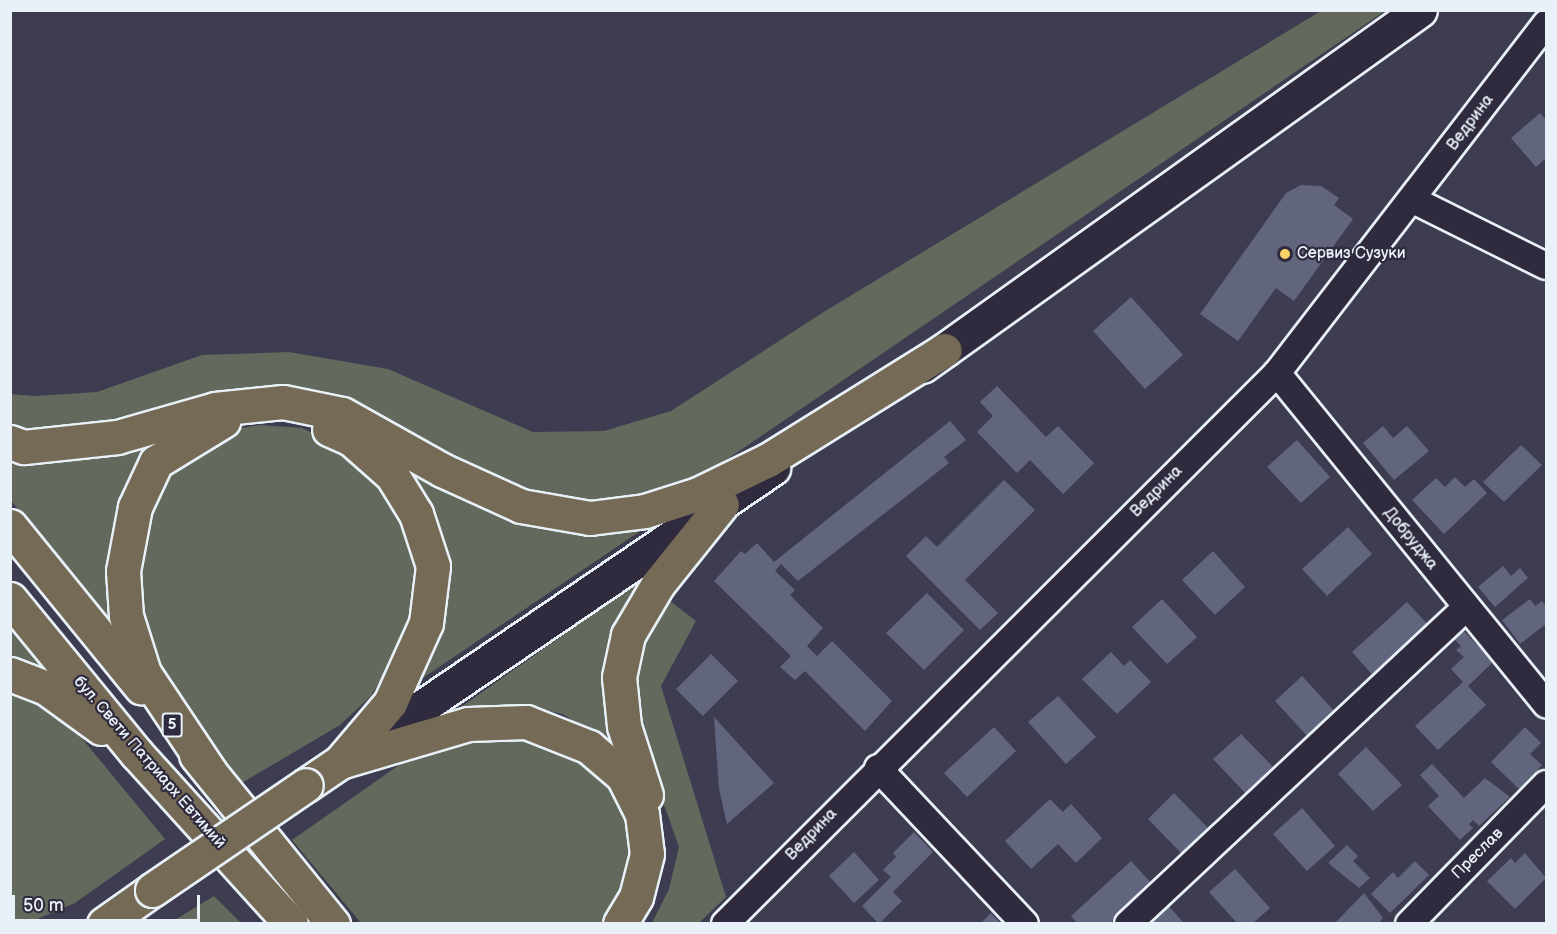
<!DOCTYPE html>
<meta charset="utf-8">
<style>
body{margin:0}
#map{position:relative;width:1557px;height:934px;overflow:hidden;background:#3e3c50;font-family:"Balsamiq Sans",sans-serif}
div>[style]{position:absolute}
.green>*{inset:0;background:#63695c}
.building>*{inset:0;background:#62657e}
.roads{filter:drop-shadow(2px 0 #e8f1f8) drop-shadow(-2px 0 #e8f1f8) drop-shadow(0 2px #e8f1f8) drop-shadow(0 -2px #e8f1f8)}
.minor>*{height:26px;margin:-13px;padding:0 13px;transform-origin:13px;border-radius:13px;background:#2f2a3d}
.secondary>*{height:33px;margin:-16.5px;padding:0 16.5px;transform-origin:16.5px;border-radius:16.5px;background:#2f2a3d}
.primary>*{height:33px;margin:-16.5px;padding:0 16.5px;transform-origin:16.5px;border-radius:16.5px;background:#756a55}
.bridges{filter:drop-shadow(2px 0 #e8f1f8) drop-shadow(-2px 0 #e8f1f8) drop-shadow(0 2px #e8f1f8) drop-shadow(0 -2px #e8f1f8)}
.primary-bridge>*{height:33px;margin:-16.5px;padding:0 16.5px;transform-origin:16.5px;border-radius:16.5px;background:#756a55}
.dots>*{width:16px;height:16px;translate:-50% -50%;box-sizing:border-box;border:3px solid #2f2a3d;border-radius:50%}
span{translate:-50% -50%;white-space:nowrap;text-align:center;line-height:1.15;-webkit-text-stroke:4.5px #2f2a3d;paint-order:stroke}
.shield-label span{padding:2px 4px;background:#2f2a3d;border:2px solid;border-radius:4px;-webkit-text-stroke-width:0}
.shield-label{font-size:15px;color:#e8f1f8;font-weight:700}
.street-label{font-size:16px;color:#e8f1f8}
.poi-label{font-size:16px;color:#e8f1f8}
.left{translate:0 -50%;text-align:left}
.frame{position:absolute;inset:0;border:12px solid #e8f1f8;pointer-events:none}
.scale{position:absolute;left:12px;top:895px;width:188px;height:27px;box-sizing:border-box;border:3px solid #e8f1f8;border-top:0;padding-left:8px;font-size:18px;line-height:21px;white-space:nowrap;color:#e8f1f8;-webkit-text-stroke:4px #2f2a3d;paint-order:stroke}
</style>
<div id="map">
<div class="green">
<i style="clip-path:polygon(1321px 11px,1385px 11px,698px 479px,621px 499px,574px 501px,515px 487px,399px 427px,344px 401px,290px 386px,219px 392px,76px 428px,27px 429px,11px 423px,10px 394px,34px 396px,97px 392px,202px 355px,289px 352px,388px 369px,533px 432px,604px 431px,671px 411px,822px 313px)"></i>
<i style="clip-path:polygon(259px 425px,302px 428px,345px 448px,384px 481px,422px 567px,416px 620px,371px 696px,340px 725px,240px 784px,154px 668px,137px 614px,134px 571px,145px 510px,164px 469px,220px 432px)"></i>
<i style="clip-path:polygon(176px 429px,137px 469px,116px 519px,107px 592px,122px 639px,51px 546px,11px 501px,10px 454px,46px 462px,99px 453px)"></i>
<i style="clip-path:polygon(375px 444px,432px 473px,661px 517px,414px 684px,443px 596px)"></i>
<i style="clip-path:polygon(661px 566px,625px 610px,623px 753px,563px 714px,526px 706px,444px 719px)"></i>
<i style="clip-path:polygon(665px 597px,696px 621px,661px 686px,726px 897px,699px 923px,652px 923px,669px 889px,679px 847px,637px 728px,635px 674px,642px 634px)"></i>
<i style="clip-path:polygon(11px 621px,55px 676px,11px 662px)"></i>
<i style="clip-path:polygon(10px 688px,39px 700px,66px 719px,165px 839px,75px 903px,28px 923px,11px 923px)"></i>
<i style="clip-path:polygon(500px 733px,549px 744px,589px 762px,615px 788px,632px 823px,634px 862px,607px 923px,361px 923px,292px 840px,402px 763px,447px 745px)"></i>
<i style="clip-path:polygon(214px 896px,241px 923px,170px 923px)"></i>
</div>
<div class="building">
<i style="clip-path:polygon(1540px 113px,1546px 120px,1546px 158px,1536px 167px,1511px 138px)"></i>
<i style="clip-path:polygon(1301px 185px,1321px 186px,1339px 198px,1334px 205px,1353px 219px,1294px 301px,1276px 288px,1238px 341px,1200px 314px,1286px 193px)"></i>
<i style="clip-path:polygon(1131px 297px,1183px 355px,1145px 389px,1093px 331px)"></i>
<i style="clip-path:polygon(997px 386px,1046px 437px,1058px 426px,1094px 463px,1063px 494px,1030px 460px,1017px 473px,977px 432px,993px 416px,980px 402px)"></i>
<i style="clip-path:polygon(950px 421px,966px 440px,944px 457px,949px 463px,798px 581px,781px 564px,775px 571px,795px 590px,790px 595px,823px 628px,807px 646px,817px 656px,832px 641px,892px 701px,865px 731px,805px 671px,795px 680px,780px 667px,791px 656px,714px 581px,741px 551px,745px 554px,757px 543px,774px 562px)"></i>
<i style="clip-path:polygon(1383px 426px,1393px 438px,1407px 426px,1429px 451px,1394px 480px,1363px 443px)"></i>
<i style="clip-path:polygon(1297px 440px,1330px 477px,1301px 503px,1267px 467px)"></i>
<i style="clip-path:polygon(1521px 445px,1542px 465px,1504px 502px,1483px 482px)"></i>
<i style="clip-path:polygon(1455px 477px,1465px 487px,1474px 479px,1487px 493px,1444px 534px,1412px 500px,1436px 478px,1445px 487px)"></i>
<i style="clip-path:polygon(1004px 480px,1035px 510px,965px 580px,998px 613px,980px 630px,906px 556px,926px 536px,937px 547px)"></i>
<i style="clip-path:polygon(1348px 527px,1372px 554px,1327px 596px,1302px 569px)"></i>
<i style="clip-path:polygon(1213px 551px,1245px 587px,1215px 615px,1182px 580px)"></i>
<i style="clip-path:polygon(1503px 566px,1511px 576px,1520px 568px,1528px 578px,1495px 607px,1478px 587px)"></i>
<i style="clip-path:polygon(927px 593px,964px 630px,924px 670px,886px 633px)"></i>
<i style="clip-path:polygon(1162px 599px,1197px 637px,1167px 664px,1132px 627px)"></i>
<i style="clip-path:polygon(1530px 599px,1535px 606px,1542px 601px,1546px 607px,1546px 624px,1520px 644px,1502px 620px)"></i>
<i style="clip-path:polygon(1407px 602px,1432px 629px,1376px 679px,1352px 652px)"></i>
<i style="clip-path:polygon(1460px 627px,1493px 662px,1468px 686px,1486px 705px,1438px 750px,1415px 726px,1463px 682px,1451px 669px,1464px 657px,1456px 650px,1461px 646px,1451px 636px)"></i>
<i style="clip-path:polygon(1111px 652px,1124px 666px,1130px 660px,1151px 682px,1117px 714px,1082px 679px)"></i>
<i style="clip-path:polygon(711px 654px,738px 681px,703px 716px,676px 689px)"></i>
<i style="clip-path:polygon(1302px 676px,1337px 714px,1310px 739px,1275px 701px)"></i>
<i style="clip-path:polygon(1058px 696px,1096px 737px,1066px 764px,1028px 722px)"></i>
<i style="clip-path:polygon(714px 717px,774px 783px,727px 824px,719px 789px)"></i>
<i style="clip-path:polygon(994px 727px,1016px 751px,967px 797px,944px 773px)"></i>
<i style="clip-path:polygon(1525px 727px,1541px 743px,1530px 754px,1542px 765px,1519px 789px,1491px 762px)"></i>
<i style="clip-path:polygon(1241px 734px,1276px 770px,1248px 796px,1213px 759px)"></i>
<i style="clip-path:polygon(1366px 747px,1402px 785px,1373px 811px,1338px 774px)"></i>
<i style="clip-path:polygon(1432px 764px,1464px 798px,1485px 778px,1510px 797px,1479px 826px,1473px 820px,1469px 824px,1473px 828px,1460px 840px,1428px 806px,1439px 796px,1420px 775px)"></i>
<i style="clip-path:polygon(1174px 793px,1210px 830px,1183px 855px,1148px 819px)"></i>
<i style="clip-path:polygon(1050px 799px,1063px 812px,1071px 804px,1102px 838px,1076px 863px,1058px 844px,1031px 869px,1005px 841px)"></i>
<i style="clip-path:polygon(1302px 808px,1335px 846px,1307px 871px,1273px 834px)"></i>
<i style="clip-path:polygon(914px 832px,933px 852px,893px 892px,902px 901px,879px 924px,862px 906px,891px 877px,883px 870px,896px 857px,893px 853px)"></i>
<i style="clip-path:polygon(1347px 845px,1358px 856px,1353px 861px,1370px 878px,1359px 888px,1328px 863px)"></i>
<i style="clip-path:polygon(854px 852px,879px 880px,854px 903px,829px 876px)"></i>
<i style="clip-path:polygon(1525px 853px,1546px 878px,1515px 909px,1487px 881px,1511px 858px,1515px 863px)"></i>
<i style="clip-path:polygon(1131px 861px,1152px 884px,1109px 924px,1078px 924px,1071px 916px)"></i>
<i style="clip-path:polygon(1415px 861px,1429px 875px,1390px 913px,1371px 894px,1393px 872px,1398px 878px)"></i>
<i style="clip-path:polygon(1235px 869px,1270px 908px,1252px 924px,1238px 924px,1209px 892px)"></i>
<i style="clip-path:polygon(1364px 893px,1383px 918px,1378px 924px,1334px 924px)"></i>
<i style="clip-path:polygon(1165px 902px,1185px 924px,1141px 924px)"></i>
<i style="clip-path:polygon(991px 913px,1001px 924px,980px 924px)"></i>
</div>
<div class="roads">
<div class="minor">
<i style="left:1413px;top:200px;width:148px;rotate:26.4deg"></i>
<i style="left:1277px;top:373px;width:427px;rotate:50.9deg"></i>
<i style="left:878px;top:768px;width:214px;rotate:46.7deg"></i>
<i style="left:725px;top:924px;width:780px;rotate:-44.95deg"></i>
<i style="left:1277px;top:373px;width:441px;rotate:-52.4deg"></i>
<i style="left:1128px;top:924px;width:463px;rotate:-43.1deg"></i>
<i style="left:1409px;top:924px;width:196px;rotate:-45.6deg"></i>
</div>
<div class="secondary">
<i style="left:922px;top:366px;width:612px;rotate:-35.56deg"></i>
<i style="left:354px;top:753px;width:507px;rotate:-34.22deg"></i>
</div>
<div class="primary">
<i style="left:10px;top:442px;width:15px;rotate:20deg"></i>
<i style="left:24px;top:447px;width:94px;rotate:-6.1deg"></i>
<i style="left:117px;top:437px;width:102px;rotate:-15.9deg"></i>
<i style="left:215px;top:409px;width:68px;rotate:-5.9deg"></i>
<i style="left:283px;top:402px;width:60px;rotate:11.5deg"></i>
<i style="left:342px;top:414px;width:115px;rotate:29.2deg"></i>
<i style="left:442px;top:470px;width:87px;rotate:24.5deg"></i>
<i style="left:521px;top:506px;width:70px;rotate:9.9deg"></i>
<i style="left:590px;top:518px;width:55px;rotate:-7.3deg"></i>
<i style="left:645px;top:511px;width:56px;rotate:-17.8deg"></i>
<i style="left:698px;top:494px;width:78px;rotate:-25.9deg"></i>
<i style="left:768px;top:460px;width:208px;rotate:-31.9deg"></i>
<i style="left:10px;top:526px;width:208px;rotate:50.9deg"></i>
<i style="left:10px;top:599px;width:200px;rotate:50.7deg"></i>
<i style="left:137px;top:754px;width:229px;rotate:47.8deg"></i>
<i style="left:10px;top:674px;width:39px;rotate:21deg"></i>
<i style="left:46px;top:688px;width:68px;rotate:36deg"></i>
<i style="left:196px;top:755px;width:218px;rotate:51deg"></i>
<i style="left:340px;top:762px;width:134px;rotate:-16.5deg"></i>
<i style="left:468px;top:724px;width:58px;rotate:-2deg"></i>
<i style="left:526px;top:722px;width:68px;rotate:21.6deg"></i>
<i style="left:589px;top:747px;width:45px;rotate:40.5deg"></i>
<i style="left:623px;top:776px;width:42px;rotate:63.4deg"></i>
<i style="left:642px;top:814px;width:40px;rotate:82.9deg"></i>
<i style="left:647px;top:854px;width:44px;rotate:104.3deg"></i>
<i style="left:636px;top:897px;width:31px;rotate:121deg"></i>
<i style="left:210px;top:772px;width:119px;rotate:-123.7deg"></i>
<i style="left:144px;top:673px;width:60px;rotate:-107.5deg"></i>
<i style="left:126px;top:616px;width:45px;rotate:-93.8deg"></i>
<i style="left:123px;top:571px;width:65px;rotate:-79.4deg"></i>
<i style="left:135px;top:507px;width:50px;rotate:-65deg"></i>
<i style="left:156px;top:462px;width:79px;rotate:-31.5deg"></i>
<i style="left:306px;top:785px;width:41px;rotate:-34.1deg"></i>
<i style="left:340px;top:762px;width:77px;rotate:-49.7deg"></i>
<i style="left:390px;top:703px;width:88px;rotate:-65.8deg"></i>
<i style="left:426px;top:623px;width:57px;rotate:-83deg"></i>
<i style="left:433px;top:566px;width:55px;rotate:-108.1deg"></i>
<i style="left:416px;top:514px;width:46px;rotate:-121.6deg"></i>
<i style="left:392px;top:475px;width:55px;rotate:-138.7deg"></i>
<i style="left:351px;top:439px;width:24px;rotate:-156deg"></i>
<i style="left:646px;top:795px;width:72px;rotate:-107.7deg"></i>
<i style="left:624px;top:726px;width:49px;rotate:-95.8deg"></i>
<i style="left:619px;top:677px;width:43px;rotate:-77.9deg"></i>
<i style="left:628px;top:635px;width:59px;rotate:-59.5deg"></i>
<i style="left:658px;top:584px;width:102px;rotate:-51.3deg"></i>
<i style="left:104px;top:924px;width:59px;rotate:-35.3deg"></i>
</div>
</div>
<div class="bridges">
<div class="primary-bridge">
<i style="left:152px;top:890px;width:186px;rotate:-34.3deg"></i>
</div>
</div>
<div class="dots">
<i style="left:1285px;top:254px;background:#ffd166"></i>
</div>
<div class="shield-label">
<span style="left:172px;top:725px">5</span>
</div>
<div class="street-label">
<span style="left:1471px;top:123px;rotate:-53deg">Ведрина</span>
<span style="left:1157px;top:492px;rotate:-45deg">Ведрина</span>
<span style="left:1410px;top:539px;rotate:51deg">Добруджа</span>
<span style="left:149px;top:763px;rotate:49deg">бул. Свети Патриарх Евтимий</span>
<span style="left:812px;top:835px;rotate:-46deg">Ведрина</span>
<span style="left:1478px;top:854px;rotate:-45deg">Преслав</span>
</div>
<div class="poi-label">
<span class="left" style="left:1297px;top:254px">Сервиз Сузуки</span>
</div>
<div class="frame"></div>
<div class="scale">50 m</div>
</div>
